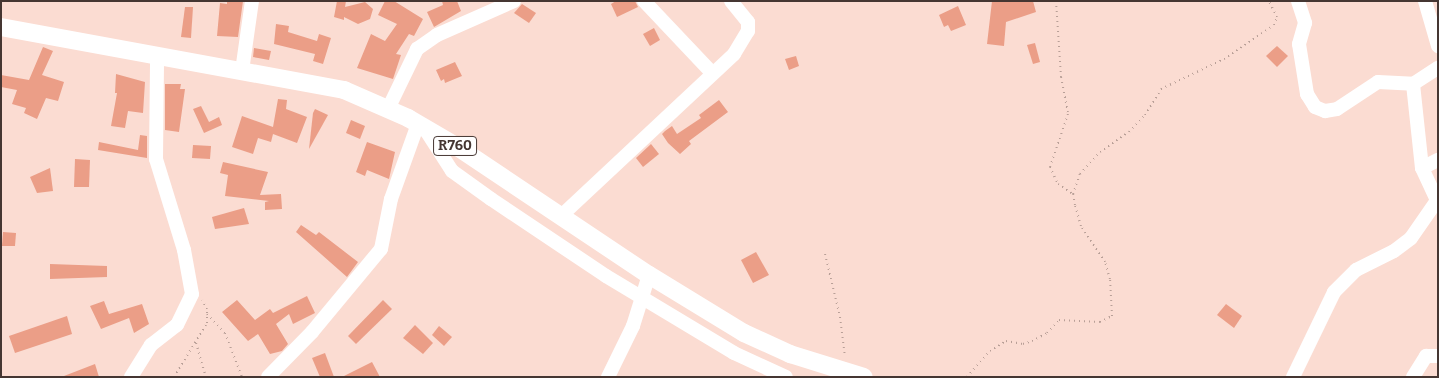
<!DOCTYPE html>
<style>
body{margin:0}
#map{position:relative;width:1439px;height:378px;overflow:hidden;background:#fbdcd2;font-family:Bitter,serif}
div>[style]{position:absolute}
.building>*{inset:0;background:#eb9e87}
.path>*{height:2px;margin-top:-1px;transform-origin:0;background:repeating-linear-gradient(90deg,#b89f97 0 1px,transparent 0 5px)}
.minor>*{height:14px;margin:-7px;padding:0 7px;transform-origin:7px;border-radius:7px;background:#fff}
.major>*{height:18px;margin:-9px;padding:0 9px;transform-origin:9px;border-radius:9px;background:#fff}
span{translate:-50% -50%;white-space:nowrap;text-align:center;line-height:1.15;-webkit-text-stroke:4px #fff;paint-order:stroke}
.shield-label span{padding:1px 4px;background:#fff;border:1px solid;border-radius:4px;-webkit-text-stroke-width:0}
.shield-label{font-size:14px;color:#453632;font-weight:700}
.frame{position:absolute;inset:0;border:2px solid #453632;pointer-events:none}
</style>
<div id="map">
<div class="building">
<i style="clip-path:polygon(227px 1px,243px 1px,238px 37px,217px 36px,220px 3px,227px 4px)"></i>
<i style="clip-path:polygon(337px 1px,346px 1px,345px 7px,365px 2px,373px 9px,370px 19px,358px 24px,344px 17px,344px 20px,334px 17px)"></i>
<i style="clip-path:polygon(385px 1px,394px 1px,423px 19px,414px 36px,409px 34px,396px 54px,401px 55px,393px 79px,357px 68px,371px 34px,385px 41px,397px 24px,378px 15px)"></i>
<i style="clip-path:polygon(442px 1px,457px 1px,461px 11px,434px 27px,427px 12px,443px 5px)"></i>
<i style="clip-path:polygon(616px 1px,635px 1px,638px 7px,617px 17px,611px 4px)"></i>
<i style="clip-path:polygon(992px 1px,1033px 1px,1036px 12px,1006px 22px,1004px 46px,987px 44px)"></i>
<i style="clip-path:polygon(522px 4px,536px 13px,529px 23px,514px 13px)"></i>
<i style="clip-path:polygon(958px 6px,966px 25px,951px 31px,948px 25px,944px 27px,939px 15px)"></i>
<i style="clip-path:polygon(185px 7px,193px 7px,191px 38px,181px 37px)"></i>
<i style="clip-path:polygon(276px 24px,289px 26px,288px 32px,317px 41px,319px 34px,331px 38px,323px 64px,313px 61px,315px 54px,274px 44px)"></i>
<i style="clip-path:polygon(654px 28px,660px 40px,650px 46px,643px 34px)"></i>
<i style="clip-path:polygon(1035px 43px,1040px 62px,1033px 64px,1027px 45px)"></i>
<i style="clip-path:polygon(1277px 46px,1288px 56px,1277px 67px,1266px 56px)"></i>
<i style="clip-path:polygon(43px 47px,53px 51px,42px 75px,64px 82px,58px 101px,46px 98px,37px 119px,24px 113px,26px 108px,12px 104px,17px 90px,1px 87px,1px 75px,29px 80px)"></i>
<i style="clip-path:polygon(254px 48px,271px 51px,269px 60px,253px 57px)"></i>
<i style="clip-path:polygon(796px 56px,799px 66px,789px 70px,785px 59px)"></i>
<i style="clip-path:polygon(455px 62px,462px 76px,445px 83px,444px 79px,441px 81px,436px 70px)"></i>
<i style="clip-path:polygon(116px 74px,145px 82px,143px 113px,128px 111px,125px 128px,111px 126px,117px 93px,115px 93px)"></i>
<i style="clip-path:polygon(165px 84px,181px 84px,180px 89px,185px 89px,179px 132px,165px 130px)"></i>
<i style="clip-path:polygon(278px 99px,287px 100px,286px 109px,307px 117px,297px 143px,273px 134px,271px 142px,258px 138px,253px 154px,232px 147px,242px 116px,273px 127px)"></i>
<i style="clip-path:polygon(719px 100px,728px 112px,689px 141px,691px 144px,680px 154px,668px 143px,662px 134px,665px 131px,672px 126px,677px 134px,701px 118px,699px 115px)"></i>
<i style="clip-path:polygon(201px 106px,209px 122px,219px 117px,222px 125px,204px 133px,193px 109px)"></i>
<i style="clip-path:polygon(315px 109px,328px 115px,309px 149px,313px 113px)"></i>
<i style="clip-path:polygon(351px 120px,365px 126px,360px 139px,346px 133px)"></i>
<i style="clip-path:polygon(140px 135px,147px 136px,147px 158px,98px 150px,99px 142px,138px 150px)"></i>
<i style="clip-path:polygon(367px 142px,395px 152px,389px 179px,367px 170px,365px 176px,356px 172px)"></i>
<i style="clip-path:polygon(651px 144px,659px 154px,643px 167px,636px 158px)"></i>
<i style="clip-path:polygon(193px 145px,211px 146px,210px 159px,192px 158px)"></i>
<i style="clip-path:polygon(75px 159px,90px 160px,89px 187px,74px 187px)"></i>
<i style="clip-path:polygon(223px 162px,268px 172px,260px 195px,281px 194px,282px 209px,265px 210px,265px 202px,269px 201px,225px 196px,228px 175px,220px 173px)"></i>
<i style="clip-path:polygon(50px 168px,53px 191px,37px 193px,30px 177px)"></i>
<i style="clip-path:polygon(244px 208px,249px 224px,215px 229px,212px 217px)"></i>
<i style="clip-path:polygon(301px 225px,316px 235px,319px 232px,358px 262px,347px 277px,296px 232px)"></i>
<i style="clip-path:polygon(3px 232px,16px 233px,15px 246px,2px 246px)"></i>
<i style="clip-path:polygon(756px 252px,769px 275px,753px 283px,741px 260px)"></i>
<i style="clip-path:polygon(50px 264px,107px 266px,107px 277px,50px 279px)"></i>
<i style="clip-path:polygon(307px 296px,315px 313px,293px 324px,289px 314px,276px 324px,288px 344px,282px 351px,270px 354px,258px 334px,248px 341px,222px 312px,237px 300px,255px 320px,270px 309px,273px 313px)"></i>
<i style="clip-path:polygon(383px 300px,392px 309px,356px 344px,348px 336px)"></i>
<i style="clip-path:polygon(104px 301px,109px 314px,142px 304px,149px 324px,134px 333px,129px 318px,101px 329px,90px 306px)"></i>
<i style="clip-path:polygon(1226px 304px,1242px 316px,1234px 328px,1217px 315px)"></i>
<i style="clip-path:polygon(67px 316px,72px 334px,15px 353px,9px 336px)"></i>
<i style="clip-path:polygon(415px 325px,433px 343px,423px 354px,403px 338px)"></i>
<i style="clip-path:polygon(439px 326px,452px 337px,444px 346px,432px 335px)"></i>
<i style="clip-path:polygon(325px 353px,334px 377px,320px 377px,312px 358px)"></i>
<i style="clip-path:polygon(372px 362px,380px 377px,342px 377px)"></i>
<i style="clip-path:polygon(95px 364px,99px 377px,64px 377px,64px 376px)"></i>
</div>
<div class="path">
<i style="left:1056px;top:1px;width:76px;rotate:86.2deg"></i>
<i style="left:1061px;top:77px;width:38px;rotate:79deg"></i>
<i style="left:1068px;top:114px;width:56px;rotate:108.8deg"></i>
<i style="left:1050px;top:167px;width:19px;rotate:65deg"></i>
<i style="left:1058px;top:184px;width:18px;rotate:34deg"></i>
<i style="left:825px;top:254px;width:65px;rotate:76.6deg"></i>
<i style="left:840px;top:317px;width:40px;rotate:82.9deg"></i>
<i style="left:207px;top:314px;width:26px;rotate:47deg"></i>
<i style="left:225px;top:333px;width:47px;rotate:68.9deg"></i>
<i style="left:196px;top:343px;width:35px;rotate:74deg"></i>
<i style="left:174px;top:377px;width:63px;rotate:-58.6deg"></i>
<i style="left:207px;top:323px;width:14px;rotate:-90deg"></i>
<i style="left:207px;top:309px;width:10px;rotate:-119deg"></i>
<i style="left:967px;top:377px;width:35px;rotate:-49deg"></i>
<i style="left:990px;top:351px;width:19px;rotate:-32deg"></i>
<i style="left:1006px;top:341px;width:17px;rotate:10deg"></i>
<i style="left:1023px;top:344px;width:9px;rotate:-18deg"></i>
<i style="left:1032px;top:341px;width:17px;rotate:-28deg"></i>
<i style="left:1047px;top:333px;width:18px;rotate:-47deg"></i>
<i style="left:1059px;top:320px;width:41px;rotate:2.8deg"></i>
<i style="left:1100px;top:322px;width:13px;rotate:-27deg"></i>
<i style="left:1112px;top:316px;width:37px;rotate:-93deg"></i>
<i style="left:1110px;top:279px;width:18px;rotate:-106deg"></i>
<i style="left:1105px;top:262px;width:43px;rotate:-123.7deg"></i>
<i style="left:1081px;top:226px;width:22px;rotate:-106deg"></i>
<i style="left:1075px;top:205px;width:11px;rotate:-100deg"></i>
<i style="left:1073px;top:194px;width:21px;rotate:-71deg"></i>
<i style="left:1080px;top:174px;width:30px;rotate:-48deg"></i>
<i style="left:1100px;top:152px;width:35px;rotate:-35deg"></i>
<i style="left:1129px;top:132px;width:23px;rotate:-47deg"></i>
<i style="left:1145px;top:115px;width:31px;rotate:-58deg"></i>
<i style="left:1161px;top:89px;width:70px;rotate:-25.5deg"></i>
<i style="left:1224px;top:59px;width:60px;rotate:-34.2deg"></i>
<i style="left:1274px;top:25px;width:9px;rotate:-69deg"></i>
<i style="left:1277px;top:17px;width:18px;rotate:-117deg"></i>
</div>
<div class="minor">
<i style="left:644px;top:1px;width:99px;rotate:46.6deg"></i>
<i style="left:1298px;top:1px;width:23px;rotate:72deg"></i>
<i style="left:1305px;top:23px;width:22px;rotate:106deg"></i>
<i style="left:1299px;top:44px;width:51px;rotate:80.9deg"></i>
<i style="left:1307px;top:94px;width:15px;rotate:58deg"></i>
<i style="left:1315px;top:107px;width:11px;rotate:22deg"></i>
<i style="left:1325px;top:111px;width:12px;rotate:-9deg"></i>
<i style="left:1337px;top:109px;width:49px;rotate:-33.4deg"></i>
<i style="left:1378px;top:82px;width:35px;rotate:3deg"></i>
<i style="left:1413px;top:84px;width:30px;rotate:-33deg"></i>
<i style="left:1425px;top:1px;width:47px;rotate:73.9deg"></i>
<i style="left:242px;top:71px;width:71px;rotate:-81.9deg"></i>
<i style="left:1413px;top:84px;width:84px;rotate:83.9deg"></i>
<i style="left:1422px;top:168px;width:38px;rotate:65deg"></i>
<i style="left:388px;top:109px;width:67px;rotate:-64.2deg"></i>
<i style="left:417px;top:49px;width:24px;rotate:-35deg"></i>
<i style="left:437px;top:35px;width:84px;rotate:-23.8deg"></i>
<i style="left:425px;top:129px;width:50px;rotate:57.3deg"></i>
<i style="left:452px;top:171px;width:48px;rotate:35.7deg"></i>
<i style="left:491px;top:199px;width:138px;rotate:33.8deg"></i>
<i style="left:606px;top:276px;width:149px;rotate:31deg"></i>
<i style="left:734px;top:353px;width:57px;rotate:24.8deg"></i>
<i style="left:1422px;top:168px;width:18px;rotate:-27deg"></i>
<i style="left:561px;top:216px;width:237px;rotate:-43.1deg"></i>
<i style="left:734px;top:54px;width:27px;rotate:-59deg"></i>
<i style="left:748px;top:31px;width:9px;rotate:-90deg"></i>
<i style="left:748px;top:22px;width:27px;rotate:-129deg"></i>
<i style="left:131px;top:377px;width:38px;rotate:-58deg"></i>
<i style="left:151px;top:345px;width:33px;rotate:-38deg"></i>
<i style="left:177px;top:325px;width:34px;rotate:-64deg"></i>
<i style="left:192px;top:294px;width:45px;rotate:-100.3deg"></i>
<i style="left:184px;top:250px;width:95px;rotate:-107.1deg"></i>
<i style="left:156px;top:159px;width:103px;rotate:-89.4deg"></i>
<i style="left:268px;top:377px;width:63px;rotate:-45.6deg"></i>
<i style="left:312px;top:332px;width:108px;rotate:-50.3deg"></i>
<i style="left:381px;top:249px;width:51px;rotate:-78.7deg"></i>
<i style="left:391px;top:199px;width:80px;rotate:-70.2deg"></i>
<i style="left:608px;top:377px;width:57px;rotate:-63.9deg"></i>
<i style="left:633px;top:326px;width:53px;rotate:-72.6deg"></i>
<i style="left:1293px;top:377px;width:94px;rotate:-64.2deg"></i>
<i style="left:1334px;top:292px;width:31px;rotate:-45deg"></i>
<i style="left:1356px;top:270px;width:42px;rotate:-26.6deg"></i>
<i style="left:1394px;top:251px;width:21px;rotate:-37deg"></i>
<i style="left:1411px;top:238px;width:44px;rotate:-55.2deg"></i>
<i style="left:1413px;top:377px;width:25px;rotate:-58deg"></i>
<i style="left:1426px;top:356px;width:12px"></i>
</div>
<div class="major">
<i style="left:1px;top:27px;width:349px;rotate:10.4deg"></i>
<i style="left:344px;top:90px;width:70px;rotate:23.6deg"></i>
<i style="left:408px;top:118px;width:56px;rotate:30.3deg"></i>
<i style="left:456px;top:146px;width:232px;rotate:33.8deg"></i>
<i style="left:649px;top:275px;width:111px;rotate:31.4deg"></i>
<i style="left:744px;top:333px;width:51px;rotate:24.5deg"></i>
<i style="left:790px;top:354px;width:77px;rotate:17.3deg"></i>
</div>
<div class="shield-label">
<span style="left:455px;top:146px">R760</span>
</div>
<div class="frame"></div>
</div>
